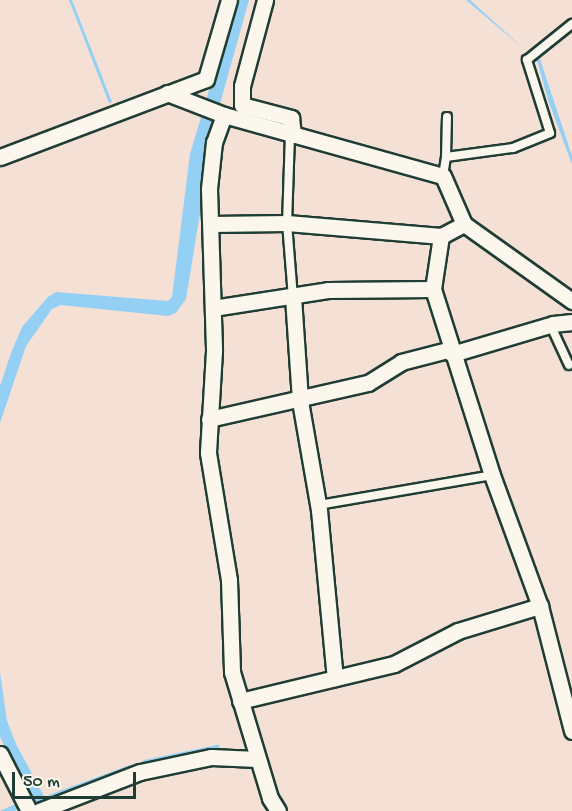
<!DOCTYPE html>
<style>
body{margin:0}
#map{position:relative;width:572px;height:811px;overflow:hidden;background:#f5e0d6;font-family:"Gochi Hand",sans-serif}
div>[style]{position:absolute}
.water>*{inset:0;background:#94d0f4}
.stream>*{height:5px;margin:-2.5px;padding:0 2.5px;transform-origin:2.5px;border-radius:2.5px;background:#94d0f4}
.roads{filter:drop-shadow(2px 0 #1f3d34) drop-shadow(-2px 0 #1f3d34) drop-shadow(0 2px #1f3d34) drop-shadow(0 -2px #1f3d34)}
.lane>*{height:8px;margin:-4px;padding:0 4px;transform-origin:4px;border-radius:4px;background:#fbf7ec}
.street>*{height:15px;margin:-7.5px;padding:0 7.5px;transform-origin:7.5px;border-radius:7.5px;background:#fbf7ec}
span{translate:-50% -50%;white-space:nowrap;text-align:center;line-height:1.15;-webkit-text-stroke:4.5px #fbf7ec;paint-order:stroke}
.scale{position:absolute;left:12px;top:772px;width:124px;height:27px;box-sizing:border-box;border:3px solid #1f3d34;border-top:0;padding-left:8px;font-size:18px;line-height:21px;white-space:nowrap;color:#1f3d34;-webkit-text-stroke:4px #fbf7ec;paint-order:stroke}
</style>
<div id="map">
<div class="water">
<i style="clip-path:polygon(69px 0,72px 0,112px 102px,109px 103px)"></i>
<i style="clip-path:polygon(236px 0,249px 0,215px 122px,186px 299px,176px 313px,168px 316px,61px 305px,52px 309px,26px 346px,0 423px,0 386px,11px 353px,22px 327px,48px 297px,56px 292px,168px 301px,172px 297px,190px 154px)"></i>
<i style="clip-path:polygon(466px 0,470px 0,525px 50px)"></i>
<i style="clip-path:polygon(540px 59px,572px 156px,572px 164px,548px 100px,537px 60px)"></i>
<i style="clip-path:polygon(0 672px,7px 721px,16px 744px,52px 811px,36px 811px,32px 804px,14px 811px,0 811px,29px 798px,0 737px)"></i>
</div>
<div class="stream">
<i style="left:144px;top:762px;width:74px;rotate:-11.8deg"></i>
<i style="left:51px;top:796px;width:84px;rotate:-20.2deg"></i>
</div>
<div class="roads">
<div class="lane">
<i style="left:290px;top:134px;width:89px;rotate:91.9deg"></i>
<i style="left:287px;top:223px;width:74px;rotate:85.4deg"></i>
<i style="left:446px;top:157px;width:40px;rotate:-88.6deg"></i>
<i style="left:443px;top:176px;width:19px;rotate:-81deg"></i>
<i style="left:446px;top:157px;width:68px;rotate:-7.7deg"></i>
<i style="left:513px;top:148px;width:40px;rotate:-22deg"></i>
<i style="left:550px;top:133px;width:77px;rotate:-107.5deg"></i>
<i style="left:527px;top:60px;width:58px;rotate:-38.7deg"></i>
<i style="left:550px;top:324px;width:45px;rotate:65.1deg"></i>
<i style="left:319px;top:505px;width:176px;rotate:-9.8deg"></i>
</div>
<div class="street">
<i style="left:265px;top:0;width:89px;rotate:105deg"></i>
<i style="left:242px;top:86px;width:19px;rotate:90deg"></i>
<i style="left:242px;top:105px;width:51px;rotate:14.9deg"></i>
<i style="left:291px;top:118px;width:17px;rotate:83deg"></i>
<i style="left:167px;top:93px;width:61px;rotate:21.1deg"></i>
<i style="left:224px;top:115px;width:227px;rotate:15.6deg"></i>
<i style="left:443px;top:176px;width:52px;rotate:66.4deg"></i>
<i style="left:464px;top:224px;width:133px;rotate:35.5deg"></i>
<i style="left:224px;top:115px;width:29px;rotate:110deg"></i>
<i style="left:214px;top:142px;width:47px;rotate:96.1deg"></i>
<i style="left:209px;top:189px;width:162px;rotate:88.2deg"></i>
<i style="left:214px;top:351px;width:102px;rotate:93.4deg"></i>
<i style="left:208px;top:453px;width:129px;rotate:80.6deg"></i>
<i style="left:229px;top:580px;width:92px;rotate:88.1deg"></i>
<i style="left:232px;top:672px;width:132px;rotate:73.2deg"></i>
<i style="left:270px;top:798px;width:15px;rotate:58deg"></i>
<i style="left:0;top:157px;width:220px;rotate:-20.7deg"></i>
<i style="left:206px;top:79px;width:82px;rotate:-73.8deg"></i>
<i style="left:211px;top:224px;width:76px;rotate:-0.8deg"></i>
<i style="left:287px;top:223px;width:155px;rotate:4.8deg"></i>
<i style="left:464px;top:224px;width:26px;rotate:152deg"></i>
<i style="left:441px;top:236px;width:54px;rotate:98.6deg"></i>
<i style="left:433px;top:289px;width:195px;rotate:72.4deg"></i>
<i style="left:492px;top:475px;width:140px;rotate:69.9deg"></i>
<i style="left:540px;top:606px;width:129px;rotate:75.6deg"></i>
<i style="left:293px;top:297px;width:104px;rotate:86.1deg"></i>
<i style="left:300px;top:401px;width:111px;rotate:80.1deg"></i>
<i style="left:319px;top:510px;width:169px;rotate:84.6deg"></i>
<i style="left:213px;top:308px;width:116px;rotate:-8.9deg"></i>
<i style="left:328px;top:290px;width:105px;rotate:-0.5deg"></i>
<i style="left:452px;top:354px;width:105px;rotate:-16.5deg"></i>
<i style="left:553px;top:324px;width:19px;rotate:-6deg"></i>
<i style="left:209px;top:419px;width:163px;rotate:-12.8deg"></i>
<i style="left:368px;top:383px;width:39px;rotate:-32deg"></i>
<i style="left:401px;top:362px;width:52px;rotate:-14.6deg"></i>
<i style="left:240px;top:701px;width:158px;rotate:-13.5deg"></i>
<i style="left:394px;top:664px;width:72px;rotate:-27.3deg"></i>
<i style="left:458px;top:631px;width:86px;rotate:-17deg"></i>
<i style="left:0;top:754px;width:64px;rotate:63deg"></i>
<i style="left:39px;top:811px;width:108px;rotate:-21.1deg"></i>
<i style="left:140px;top:772px;width:73px;rotate:-11.9deg"></i>
<i style="left:211px;top:757px;width:46px;rotate:2.5deg"></i>
</div>
</div>
<div class="scale">50 m</div>
</div>
